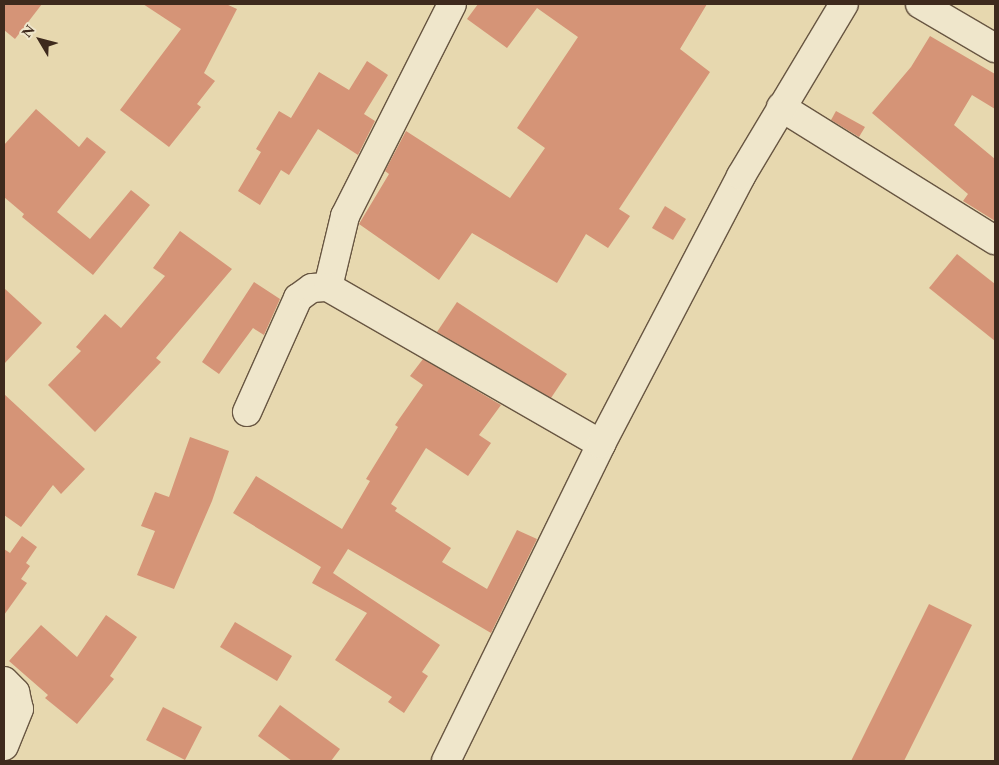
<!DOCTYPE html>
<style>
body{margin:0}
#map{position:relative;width:999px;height:765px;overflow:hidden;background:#e7d8af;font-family:"EB Garamond",serif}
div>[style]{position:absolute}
.building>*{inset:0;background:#d59477}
.roads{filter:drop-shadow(1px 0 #685642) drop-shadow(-1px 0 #685642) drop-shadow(0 1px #685642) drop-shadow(0 -1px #685642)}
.minor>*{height:28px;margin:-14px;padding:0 14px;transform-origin:14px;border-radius:14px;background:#efe6cb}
span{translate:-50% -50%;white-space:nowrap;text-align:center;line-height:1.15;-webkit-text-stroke:4px #efe6cb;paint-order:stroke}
.frame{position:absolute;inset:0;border:5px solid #3e2a1d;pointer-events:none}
.north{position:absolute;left:15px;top:15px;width:50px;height:50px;-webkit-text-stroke:4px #efe6cb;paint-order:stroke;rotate:307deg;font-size:14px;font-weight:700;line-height:20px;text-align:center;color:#3e2a1d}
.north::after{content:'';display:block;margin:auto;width:18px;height:22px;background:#3e2a1d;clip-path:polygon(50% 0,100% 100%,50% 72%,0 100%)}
</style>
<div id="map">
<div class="building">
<i style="clip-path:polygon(4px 4px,42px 4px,15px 39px,4px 30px)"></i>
<i style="clip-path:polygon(143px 4px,226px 4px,237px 9px,204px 73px,215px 81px,197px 104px,201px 107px,169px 147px,120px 110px,181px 29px)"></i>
<i style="clip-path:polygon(478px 4px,707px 4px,680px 49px,710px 72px,619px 209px,630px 216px,608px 248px,586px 234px,557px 283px,472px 233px,439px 280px,359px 224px,389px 174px,385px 171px,406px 131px,510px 198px,545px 148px,517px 128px,578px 37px,537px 8px,507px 48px,467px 19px)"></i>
<i style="clip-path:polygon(930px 36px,995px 74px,995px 109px,972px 95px,954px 125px,995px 159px,995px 221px,963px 201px,968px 194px,872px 113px,911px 67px)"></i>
<i style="clip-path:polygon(367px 61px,388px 75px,364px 114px,375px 121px,358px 155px,318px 129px,289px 175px,281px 170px,260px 205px,238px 191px,261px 152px,256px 149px,279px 111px,291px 118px,319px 72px,349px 90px)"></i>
<i style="clip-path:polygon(36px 109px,79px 147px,87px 137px,106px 152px,57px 212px,90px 239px,131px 190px,150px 205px,93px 275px,22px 217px,24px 214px,4px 197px,4px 145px)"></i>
<i style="clip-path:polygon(836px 111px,865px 127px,859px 137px,831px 120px)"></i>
<i style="clip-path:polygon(665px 206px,686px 219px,673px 240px,652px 228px)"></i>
<i style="clip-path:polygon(180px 231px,232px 269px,156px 358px,161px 362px,95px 432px,48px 385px,81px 351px,76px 347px,105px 314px,121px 328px,165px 276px,153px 268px)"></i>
<i style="clip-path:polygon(957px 254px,995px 284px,995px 341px,929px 288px)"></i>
<i style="clip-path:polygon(254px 282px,280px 299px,264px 335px,253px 328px,219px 374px,202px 362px)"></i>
<i style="clip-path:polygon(4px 288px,42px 323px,4px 364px)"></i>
<i style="clip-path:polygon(457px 302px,567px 374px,551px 398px,437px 332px)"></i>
<i style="clip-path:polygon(423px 359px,501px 405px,479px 435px,491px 443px,468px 476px,426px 448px,391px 504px,397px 508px,395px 511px,451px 548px,442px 562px,487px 589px,517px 530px,537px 539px,491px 633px,348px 549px,333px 573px,440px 645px,422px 672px,428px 676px,404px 713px,388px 702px,392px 697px,335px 660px,367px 613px,312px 583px,321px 567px,233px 513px,256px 476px,342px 529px,370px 481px,366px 479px,398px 427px,395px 425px,423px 385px,410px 376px)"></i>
<i style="clip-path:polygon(4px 394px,85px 469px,61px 494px,53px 485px,21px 527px,4px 515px)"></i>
<i style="clip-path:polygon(190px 437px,229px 451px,212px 501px,174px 589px,137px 575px,155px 531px,141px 526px,155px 492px,169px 497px)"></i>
<i style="clip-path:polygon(22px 536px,37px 547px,26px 563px,30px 566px,21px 579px,27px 583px,4px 615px,4px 549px,10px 553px)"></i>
<i style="clip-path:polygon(929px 604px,972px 625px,904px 761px,851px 761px)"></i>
<i style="clip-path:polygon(106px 615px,137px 637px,110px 676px,114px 679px,77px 724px,45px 698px,48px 695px,9px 661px,41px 625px,77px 657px)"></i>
<i style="clip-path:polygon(235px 622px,292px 656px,277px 681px,220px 647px)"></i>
<i style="clip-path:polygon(280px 705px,340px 749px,331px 761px,292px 761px,258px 736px)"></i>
<i style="clip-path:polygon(163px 707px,202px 727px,185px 760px,146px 740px)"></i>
</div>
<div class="roads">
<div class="minor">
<i style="left:920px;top:4px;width:87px;rotate:30.4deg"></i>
<i style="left:781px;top:107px;width:252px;rotate:31.9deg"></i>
<i style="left:328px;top:287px;width:73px;rotate:-76.5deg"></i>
<i style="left:345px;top:216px;width:237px;rotate:-63.2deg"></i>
<i style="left:247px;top:412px;width:125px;rotate:-65.9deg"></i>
<i style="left:298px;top:298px;width:17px;rotate:-36deg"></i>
<i style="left:312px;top:288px;width:16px;rotate:-4deg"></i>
<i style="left:328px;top:287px;width:315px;rotate:29.9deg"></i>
<i style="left:4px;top:681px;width:16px;rotate:45deg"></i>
<i style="left:15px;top:692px;width:17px;rotate:77deg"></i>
<i style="left:19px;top:709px;width:40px;rotate:112deg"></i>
<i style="left:446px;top:761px;width:353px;rotate:-63.9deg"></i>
<i style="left:601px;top:444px;width:302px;rotate:-62.4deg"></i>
<i style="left:741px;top:176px;width:200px;rotate:-59.1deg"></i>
</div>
</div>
<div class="frame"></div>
<div class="north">N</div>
</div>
